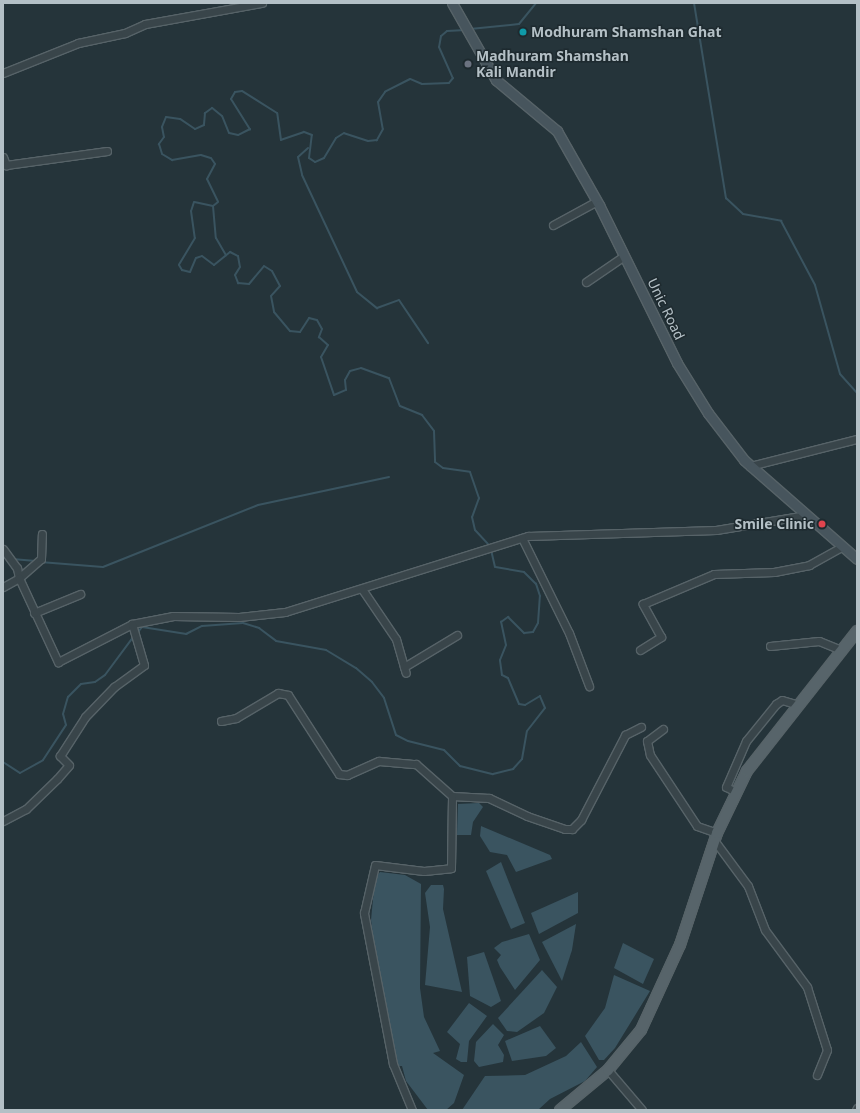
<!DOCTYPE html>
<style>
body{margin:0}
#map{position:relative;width:860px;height:1113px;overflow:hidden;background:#25343a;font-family:"Noto Sans",sans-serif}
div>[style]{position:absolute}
.water>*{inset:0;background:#3a5460}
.stream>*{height:2px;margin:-1px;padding:0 1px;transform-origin:1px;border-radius:1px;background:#3a5460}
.roads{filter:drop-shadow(1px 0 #576368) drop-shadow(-1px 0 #576368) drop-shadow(0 1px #576368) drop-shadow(0 -1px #576368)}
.minor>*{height:7px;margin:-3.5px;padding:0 3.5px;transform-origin:3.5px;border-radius:3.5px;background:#39454a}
.secondary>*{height:9px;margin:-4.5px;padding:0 4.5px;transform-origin:4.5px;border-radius:4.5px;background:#47555d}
.primary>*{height:10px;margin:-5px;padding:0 5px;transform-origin:5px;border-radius:5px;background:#57646a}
.dots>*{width:11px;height:11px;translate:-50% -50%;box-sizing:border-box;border:2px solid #1e2a2f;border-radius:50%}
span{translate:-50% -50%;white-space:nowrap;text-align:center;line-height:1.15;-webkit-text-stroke:3px #1e2a2f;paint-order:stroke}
.poi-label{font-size:14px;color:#b4c0c6;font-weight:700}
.left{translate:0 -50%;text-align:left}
.right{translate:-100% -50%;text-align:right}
.street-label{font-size:14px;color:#b4c0c6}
.frame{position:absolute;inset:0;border:4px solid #b4c0c6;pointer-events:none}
</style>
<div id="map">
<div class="water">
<i style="clip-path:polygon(479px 803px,483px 807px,473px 822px,471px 835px,457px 835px,458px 804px)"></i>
<i style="clip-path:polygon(481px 826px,550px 855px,552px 859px,516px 872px,507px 855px,490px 852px,480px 836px)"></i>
<i style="clip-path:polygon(501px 862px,525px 923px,511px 929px,486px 871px)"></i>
<i style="clip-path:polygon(380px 872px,405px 875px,421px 884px,420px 988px,424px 1017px,440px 1051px,433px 1053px,464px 1075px,454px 1103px,446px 1110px,428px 1110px,406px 1081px,402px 1066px,397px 1066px,379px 983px,371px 920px,375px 878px)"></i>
<i style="clip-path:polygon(431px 885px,443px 885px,444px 889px,443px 909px,462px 992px,425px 985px,430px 927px,425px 893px)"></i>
<i style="clip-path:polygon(578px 892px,578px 913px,539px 934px,531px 913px)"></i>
<i style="clip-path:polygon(576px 924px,572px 950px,562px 981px,542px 942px)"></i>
<i style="clip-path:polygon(529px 934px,540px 960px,515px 990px,500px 967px,497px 960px,501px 955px,494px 948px,502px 942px)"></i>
<i style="clip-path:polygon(623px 943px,654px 959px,643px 984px,614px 968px)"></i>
<i style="clip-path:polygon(484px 952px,501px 1001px,491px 1007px,470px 996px,467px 957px)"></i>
<i style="clip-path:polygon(542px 970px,557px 987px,544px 1013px,517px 1032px,507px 1031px,498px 1018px)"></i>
<i style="clip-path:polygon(614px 975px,650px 991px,615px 1048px,604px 1060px,599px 1060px,585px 1036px,605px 1008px)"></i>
<i style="clip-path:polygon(469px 1003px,487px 1016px,469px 1041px,467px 1062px,461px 1062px,456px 1059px,460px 1044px,447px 1032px)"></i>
<i style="clip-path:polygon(493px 1024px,504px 1035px,498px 1045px,504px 1055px,503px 1062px,479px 1067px,474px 1061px,476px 1042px)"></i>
<i style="clip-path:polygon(540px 1026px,556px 1048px,546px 1056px,512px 1061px,505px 1041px)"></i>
<i style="clip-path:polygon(581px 1042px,597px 1067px,585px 1081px,550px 1099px,538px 1110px,462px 1110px,485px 1076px,525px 1075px,566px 1056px)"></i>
</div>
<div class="stream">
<i style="left:694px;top:3px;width:198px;rotate:80.7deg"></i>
<i style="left:726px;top:198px;width:23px;rotate:43deg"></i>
<i style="left:743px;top:214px;width:39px;rotate:10deg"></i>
<i style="left:781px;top:221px;width:72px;rotate:62deg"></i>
<i style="left:815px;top:285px;width:92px;rotate:74.3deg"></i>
<i style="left:840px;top:374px;width:25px;rotate:48deg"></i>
<i style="left:470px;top:29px;width:49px;rotate:-5.8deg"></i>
<i style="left:519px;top:24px;width:27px;rotate:-51deg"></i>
<i style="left:466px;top:30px;width:19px;rotate:177deg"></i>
<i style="left:447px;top:31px;width:8px;rotate:140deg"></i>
<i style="left:441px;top:36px;width:11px;rotate:100deg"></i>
<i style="left:439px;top:47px;width:34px;rotate:66deg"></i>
<i style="left:453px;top:78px;width:6px;rotate:129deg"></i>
<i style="left:449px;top:83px;width:27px;rotate:178deg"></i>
<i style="left:422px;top:84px;width:13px;rotate:-157deg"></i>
<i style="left:410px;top:79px;width:28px;rotate:153deg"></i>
<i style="left:385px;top:92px;width:12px;rotate:125deg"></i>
<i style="left:378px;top:102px;width:27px;rotate:80deg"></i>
<i style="left:383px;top:129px;width:13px;rotate:119deg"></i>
<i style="left:377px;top:140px;width:9px;rotate:174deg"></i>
<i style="left:368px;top:141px;width:25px;rotate:-162deg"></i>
<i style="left:344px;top:133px;width:9px;rotate:148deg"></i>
<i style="left:336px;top:138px;width:23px;rotate:121deg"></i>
<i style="left:324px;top:158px;width:10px;rotate:156deg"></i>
<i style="left:315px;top:162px;width:7px;rotate:-146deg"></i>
<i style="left:309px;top:158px;width:23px;rotate:-83deg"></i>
<i style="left:312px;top:135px;width:9px;rotate:-159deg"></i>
<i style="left:304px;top:132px;width:24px;rotate:161deg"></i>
<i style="left:281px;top:140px;width:27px;rotate:-98deg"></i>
<i style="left:277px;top:113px;width:41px;rotate:-147.8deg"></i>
<i style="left:242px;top:91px;width:7px;rotate:172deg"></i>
<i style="left:235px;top:92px;width:8px;rotate:120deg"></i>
<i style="left:231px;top:99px;width:36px;rotate:58deg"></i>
<i style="left:250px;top:129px;width:13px;rotate:153deg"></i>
<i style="left:238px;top:135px;width:9px;rotate:-167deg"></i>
<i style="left:229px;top:133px;width:18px;rotate:-112deg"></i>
<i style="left:222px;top:116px;width:13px;rotate:-141deg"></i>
<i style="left:212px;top:108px;width:9px;rotate:144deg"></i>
<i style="left:205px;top:113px;width:12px;rotate:95deg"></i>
<i style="left:204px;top:125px;width:10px;rotate:156deg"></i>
<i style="left:195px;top:129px;width:18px;rotate:-146deg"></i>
<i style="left:180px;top:119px;width:14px;rotate:-172deg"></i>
<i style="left:166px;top:117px;width:11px;rotate:112deg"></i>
<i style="left:162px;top:127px;width:10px;rotate:79deg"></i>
<i style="left:164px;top:137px;width:9px;rotate:126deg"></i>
<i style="left:159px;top:144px;width:10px;rotate:73deg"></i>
<i style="left:162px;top:154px;width:12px;rotate:31deg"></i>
<i style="left:172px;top:160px;width:29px;rotate:-10deg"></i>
<i style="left:201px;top:155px;width:10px;rotate:17deg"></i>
<i style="left:211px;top:158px;width:7px;rotate:56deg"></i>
<i style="left:215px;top:164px;width:17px;rotate:118deg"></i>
<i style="left:207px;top:179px;width:25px;rotate:64deg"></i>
<i style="left:218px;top:202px;width:6px;rotate:141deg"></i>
<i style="left:213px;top:206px;width:19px;rotate:-168deg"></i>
<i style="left:194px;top:202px;width:9px;rotate:108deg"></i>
<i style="left:191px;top:211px;width:27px;rotate:82deg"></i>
<i style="left:195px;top:238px;width:31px;rotate:121deg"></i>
<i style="left:179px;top:265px;width:6px;rotate:59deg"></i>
<i style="left:182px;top:270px;width:8px;rotate:14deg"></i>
<i style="left:190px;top:272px;width:15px;rotate:-67deg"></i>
<i style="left:196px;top:258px;width:6px;rotate:-18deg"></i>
<i style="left:202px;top:256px;width:15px;rotate:37deg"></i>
<i style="left:214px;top:265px;width:21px;rotate:-39deg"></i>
<i style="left:230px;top:252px;width:9px;rotate:27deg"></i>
<i style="left:238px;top:256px;width:11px;rotate:80deg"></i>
<i style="left:240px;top:267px;width:9px;rotate:122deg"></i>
<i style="left:235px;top:275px;width:9px;rotate:69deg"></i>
<i style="left:238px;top:283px;width:11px;rotate:5deg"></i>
<i style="left:249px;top:284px;width:23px;rotate:-50deg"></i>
<i style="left:264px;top:266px;width:9px;rotate:32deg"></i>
<i style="left:272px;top:271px;width:17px;rotate:62deg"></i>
<i style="left:280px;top:286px;width:13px;rotate:132deg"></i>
<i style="left:271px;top:296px;width:16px;rotate:79deg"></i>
<i style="left:274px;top:312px;width:25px;rotate:50deg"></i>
<i style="left:290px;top:331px;width:10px;rotate:6deg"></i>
<i style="left:300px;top:332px;width:17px;rotate:-57deg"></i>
<i style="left:309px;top:318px;width:8px;rotate:14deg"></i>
<i style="left:317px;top:320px;width:10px;rotate:61deg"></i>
<i style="left:322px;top:329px;width:9px;rotate:111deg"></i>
<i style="left:319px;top:337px;width:12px;rotate:42deg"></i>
<i style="left:328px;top:345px;width:14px;rotate:120deg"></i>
<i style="left:321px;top:357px;width:40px;rotate:71.1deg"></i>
<i style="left:334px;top:395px;width:13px;rotate:-23deg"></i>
<i style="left:346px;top:390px;width:10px;rotate:-96deg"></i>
<i style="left:345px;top:380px;width:10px;rotate:-61deg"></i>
<i style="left:350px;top:371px;width:11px;rotate:-15deg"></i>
<i style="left:361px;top:368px;width:30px;rotate:20deg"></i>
<i style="left:389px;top:378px;width:30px;rotate:69deg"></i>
<i style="left:400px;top:406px;width:24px;rotate:22deg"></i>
<i style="left:422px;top:415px;width:20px;rotate:53deg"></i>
<i style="left:434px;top:431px;width:31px;rotate:88deg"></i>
<i style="left:435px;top:462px;width:10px;rotate:37deg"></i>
<i style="left:443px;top:468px;width:27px;rotate:8deg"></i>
<i style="left:470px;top:472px;width:28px;rotate:71deg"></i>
<i style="left:479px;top:498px;width:20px;rotate:110deg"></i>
<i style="left:472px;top:517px;width:13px;rotate:77deg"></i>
<i style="left:475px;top:530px;width:22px;rotate:47deg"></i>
<i style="left:308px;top:148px;width:13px;rotate:138deg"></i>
<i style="left:298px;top:157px;width:18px;rotate:77deg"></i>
<i style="left:302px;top:175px;width:129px;rotate:64.8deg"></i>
<i style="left:357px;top:292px;width:26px;rotate:39deg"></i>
<i style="left:377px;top:308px;width:23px;rotate:-20deg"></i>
<i style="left:399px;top:300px;width:52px;rotate:56deg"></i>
<i style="left:213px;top:206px;width:32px;rotate:85deg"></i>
<i style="left:216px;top:238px;width:20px;rotate:60deg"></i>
<i style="left:3px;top:558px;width:5px"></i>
<i style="left:12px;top:559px;width:24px;rotate:5deg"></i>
<i style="left:40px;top:562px;width:63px;rotate:4.5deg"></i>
<i style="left:103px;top:567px;width:167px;rotate:-21.8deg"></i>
<i style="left:258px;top:505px;width:134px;rotate:-12.1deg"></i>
<i style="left:137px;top:633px;width:8px;rotate:-50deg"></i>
<i style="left:142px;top:627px;width:45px;rotate:9deg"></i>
<i style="left:186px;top:634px;width:18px;rotate:-27deg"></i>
<i style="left:202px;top:626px;width:41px;rotate:-4.2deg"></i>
<i style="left:243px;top:623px;width:17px;rotate:17deg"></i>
<i style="left:259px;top:628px;width:21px;rotate:37deg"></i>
<i style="left:276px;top:641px;width:51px;rotate:10.2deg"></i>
<i style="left:326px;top:650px;width:35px;rotate:31deg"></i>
<i style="left:356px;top:668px;width:21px;rotate:41deg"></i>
<i style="left:372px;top:682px;width:20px;rotate:53deg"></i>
<i style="left:384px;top:698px;width:39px;rotate:72deg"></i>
<i style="left:396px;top:735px;width:13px;rotate:27deg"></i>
<i style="left:408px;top:741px;width:37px;rotate:14deg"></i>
<i style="left:444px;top:750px;width:23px;rotate:45deg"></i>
<i style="left:460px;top:766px;width:34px;rotate:14deg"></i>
<i style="left:493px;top:774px;width:21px;rotate:-14deg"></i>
<i style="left:513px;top:769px;width:13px;rotate:-48deg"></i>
<i style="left:522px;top:759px;width:28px;rotate:-80deg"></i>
<i style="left:527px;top:731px;width:29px;rotate:-52deg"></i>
<i style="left:545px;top:708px;width:13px;rotate:-113deg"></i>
<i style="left:540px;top:696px;width:17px;rotate:149deg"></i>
<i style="left:525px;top:705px;width:6px;rotate:-171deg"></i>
<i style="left:519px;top:704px;width:28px;rotate:-113deg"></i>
<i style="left:508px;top:678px;width:7px;rotate:-153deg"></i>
<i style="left:502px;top:675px;width:15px;rotate:-98deg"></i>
<i style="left:500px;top:660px;width:16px;rotate:-68deg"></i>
<i style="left:506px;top:645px;width:24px;rotate:-102deg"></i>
<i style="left:501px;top:622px;width:9px;rotate:-36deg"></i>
<i style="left:508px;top:617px;width:23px;rotate:45deg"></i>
<i style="left:524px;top:633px;width:9px;rotate:-6deg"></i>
<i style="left:533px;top:632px;width:10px;rotate:-61deg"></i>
<i style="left:538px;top:623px;width:27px;rotate:-86deg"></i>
<i style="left:540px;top:596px;width:13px;rotate:-108deg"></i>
<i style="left:536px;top:584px;width:17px;rotate:-135deg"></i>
<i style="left:524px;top:572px;width:29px;rotate:-170deg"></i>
<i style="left:495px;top:567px;width:17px;rotate:-103deg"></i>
<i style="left:3px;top:762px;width:20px;rotate:33deg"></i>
<i style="left:20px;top:773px;width:26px;rotate:-29deg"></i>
<i style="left:43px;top:760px;width:42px;rotate:-56.7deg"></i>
<i style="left:66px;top:725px;width:11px;rotate:-105deg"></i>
<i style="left:63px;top:714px;width:18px;rotate:-74deg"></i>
<i style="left:68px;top:697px;width:18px;rotate:-45deg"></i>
<i style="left:81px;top:684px;width:14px;rotate:-8deg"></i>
<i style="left:95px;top:682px;width:12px;rotate:-35deg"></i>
<i style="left:105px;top:675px;width:49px;rotate:-53.4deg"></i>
</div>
<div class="roads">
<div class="minor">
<i style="left:3px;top:73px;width:81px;rotate:-21.8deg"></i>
<i style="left:78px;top:43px;width:48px;rotate:-12deg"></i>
<i style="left:125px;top:33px;width:22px;rotate:-24deg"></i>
<i style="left:145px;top:24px;width:119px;rotate:-10.2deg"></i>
<i style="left:3px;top:157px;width:9px;rotate:69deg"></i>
<i style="left:6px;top:165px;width:102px;rotate:-7.9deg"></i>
<i style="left:553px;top:225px;width:50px;rotate:-28.6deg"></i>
<i style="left:586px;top:282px;width:46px;rotate:-34.4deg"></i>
<i style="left:750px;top:466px;width:110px;rotate:-14.2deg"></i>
<i style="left:522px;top:538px;width:106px;rotate:63.7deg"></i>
<i style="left:569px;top:633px;width:57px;rotate:69.3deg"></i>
<i style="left:3px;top:549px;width:24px;rotate:54deg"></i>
<i style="left:17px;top:568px;width:10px;rotate:79deg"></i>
<i style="left:19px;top:578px;width:29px;rotate:-41deg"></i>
<i style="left:41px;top:559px;width:25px;rotate:-88deg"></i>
<i style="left:3px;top:587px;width:18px;rotate:-29deg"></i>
<i style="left:19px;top:578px;width:93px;rotate:65.1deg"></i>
<i style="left:58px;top:662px;width:83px;rotate:-27.2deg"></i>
<i style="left:132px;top:624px;width:42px;rotate:-11deg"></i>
<i style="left:173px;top:616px;width:66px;rotate:0.9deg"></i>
<i style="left:239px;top:617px;width:46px;rotate:-6.2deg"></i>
<i style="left:285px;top:612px;width:255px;rotate:-17.4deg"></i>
<i style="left:528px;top:536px;width:188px;rotate:-1.8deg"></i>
<i style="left:716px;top:530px;width:92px;rotate:-9.4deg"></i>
<i style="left:362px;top:589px;width:60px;rotate:55.8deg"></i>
<i style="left:396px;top:639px;width:35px;rotate:74deg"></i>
<i style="left:34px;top:613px;width:50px;rotate:-22.4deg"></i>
<i style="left:770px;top:646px;width:49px;rotate:-5.8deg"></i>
<i style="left:819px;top:641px;width:24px;rotate:22deg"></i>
<i style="left:640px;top:650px;width:25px;rotate:-32deg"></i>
<i style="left:661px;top:637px;width:38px;rotate:-119deg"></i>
<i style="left:643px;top:604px;width:77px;rotate:-22.9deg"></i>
<i style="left:714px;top:574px;width:60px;rotate:-1.9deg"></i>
<i style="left:774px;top:572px;width:36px;rotate:-11deg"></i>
<i style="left:809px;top:565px;width:37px;rotate:-29deg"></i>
<i style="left:404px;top:667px;width:62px;rotate:-31.1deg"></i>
<i style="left:221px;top:721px;width:15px;rotate:-11deg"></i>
<i style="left:236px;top:718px;width:49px;rotate:-30.8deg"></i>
<i style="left:278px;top:693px;width:10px;rotate:11deg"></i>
<i style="left:288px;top:695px;width:94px;rotate:57.2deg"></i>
<i style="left:339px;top:774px;width:8px;rotate:7deg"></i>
<i style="left:347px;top:775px;width:35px;rotate:-24deg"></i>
<i style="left:379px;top:761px;width:37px;rotate:5deg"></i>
<i style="left:416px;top:764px;width:48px;rotate:41.6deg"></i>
<i style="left:452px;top:796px;width:37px;rotate:3deg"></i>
<i style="left:489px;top:798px;width:42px;rotate:25.3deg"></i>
<i style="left:527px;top:816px;width:40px;rotate:18.9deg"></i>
<i style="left:565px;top:829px;width:7px"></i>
<i style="left:572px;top:829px;width:13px;rotate:-45deg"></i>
<i style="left:581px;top:820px;width:96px;rotate:-62.6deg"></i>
<i style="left:625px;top:735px;width:18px;rotate:-27deg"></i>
<i style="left:663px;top:729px;width:20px;rotate:143deg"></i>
<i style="left:647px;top:741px;width:14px;rotate:78deg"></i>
<i style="left:650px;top:755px;width:85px;rotate:56.5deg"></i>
<i style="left:697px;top:826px;width:21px;rotate:19deg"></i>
<i style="left:736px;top:792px;width:11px;rotate:-153deg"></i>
<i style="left:726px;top:787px;width:50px;rotate:-66.5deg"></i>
<i style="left:746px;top:741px;width:48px;rotate:-51deg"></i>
<i style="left:776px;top:704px;width:7px;rotate:-34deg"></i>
<i style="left:782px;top:700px;width:17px;rotate:17deg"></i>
<i style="left:3px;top:821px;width:26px;rotate:-28deg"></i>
<i style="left:26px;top:809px;width:43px;rotate:-44.1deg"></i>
<i style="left:57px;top:779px;width:18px;rotate:-49deg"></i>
<i style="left:69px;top:765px;width:13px;rotate:-135deg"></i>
<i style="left:60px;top:756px;width:46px;rotate:-57.3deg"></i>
<i style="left:85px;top:717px;width:42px;rotate:-46deg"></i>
<i style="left:114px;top:687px;width:37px;rotate:-36deg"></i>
<i style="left:144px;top:665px;width:43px;rotate:-106.3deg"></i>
<i style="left:714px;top:840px;width:57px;rotate:53.5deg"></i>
<i style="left:748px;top:886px;width:47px;rotate:68.9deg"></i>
<i style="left:765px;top:930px;width:71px;rotate:53.6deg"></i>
<i style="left:807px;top:987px;width:66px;rotate:72.4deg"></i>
<i style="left:827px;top:1050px;width:27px;rotate:112deg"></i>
<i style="left:608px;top:1070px;width:52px;rotate:49.6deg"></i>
<i style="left:412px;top:1110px;width:50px;rotate:-112.4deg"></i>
<i style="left:393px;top:1064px;width:154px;rotate:-100.9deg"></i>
<i style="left:364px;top:913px;width:49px;rotate:-77.1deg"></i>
<i style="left:375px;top:865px;width:49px;rotate:7deg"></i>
<i style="left:424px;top:871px;width:27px;rotate:-6deg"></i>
<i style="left:451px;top:868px;width:72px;rotate:-89.2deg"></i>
<i style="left:856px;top:1110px;width:2px;rotate:-63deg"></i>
</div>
<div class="secondary">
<i style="left:452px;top:3px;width:89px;rotate:60.3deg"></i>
<i style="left:496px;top:80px;width:80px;rotate:39.9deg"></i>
<i style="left:557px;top:131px;width:85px;rotate:60.4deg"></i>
<i style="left:599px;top:205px;width:176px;rotate:63.7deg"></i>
<i style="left:677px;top:363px;width:59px;rotate:58.2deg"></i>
<i style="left:708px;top:413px;width:59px;rotate:52.5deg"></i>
<i style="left:744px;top:460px;width:150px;rotate:41.2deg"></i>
</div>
<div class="primary">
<i style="left:560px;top:1110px;width:62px;rotate:-39.8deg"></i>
<i style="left:608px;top:1070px;width:52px;rotate:-50.5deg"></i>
<i style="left:641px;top:1030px;width:94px;rotate:-65.4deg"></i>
<i style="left:680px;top:945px;width:118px;rotate:-71.7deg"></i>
<i style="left:717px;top:833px;width:69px;rotate:-64.2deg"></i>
<i style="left:747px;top:771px;width:178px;rotate:-51.8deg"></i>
</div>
</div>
<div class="dots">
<i style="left:523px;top:32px;background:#0f9aa8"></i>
<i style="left:468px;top:64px;background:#6b7280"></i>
<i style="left:822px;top:524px;background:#e0444e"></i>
</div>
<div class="poi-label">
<span class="left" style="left:531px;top:32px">Modhuram Shamshan Ghat</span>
<span class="left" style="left:476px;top:64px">Madhuram Shamshan<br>Kali Mandir</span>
<span class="right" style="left:814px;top:524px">Smile Clinic</span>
</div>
<div class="street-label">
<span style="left:666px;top:309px;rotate:64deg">Unic Road</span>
</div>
<div class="frame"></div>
</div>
